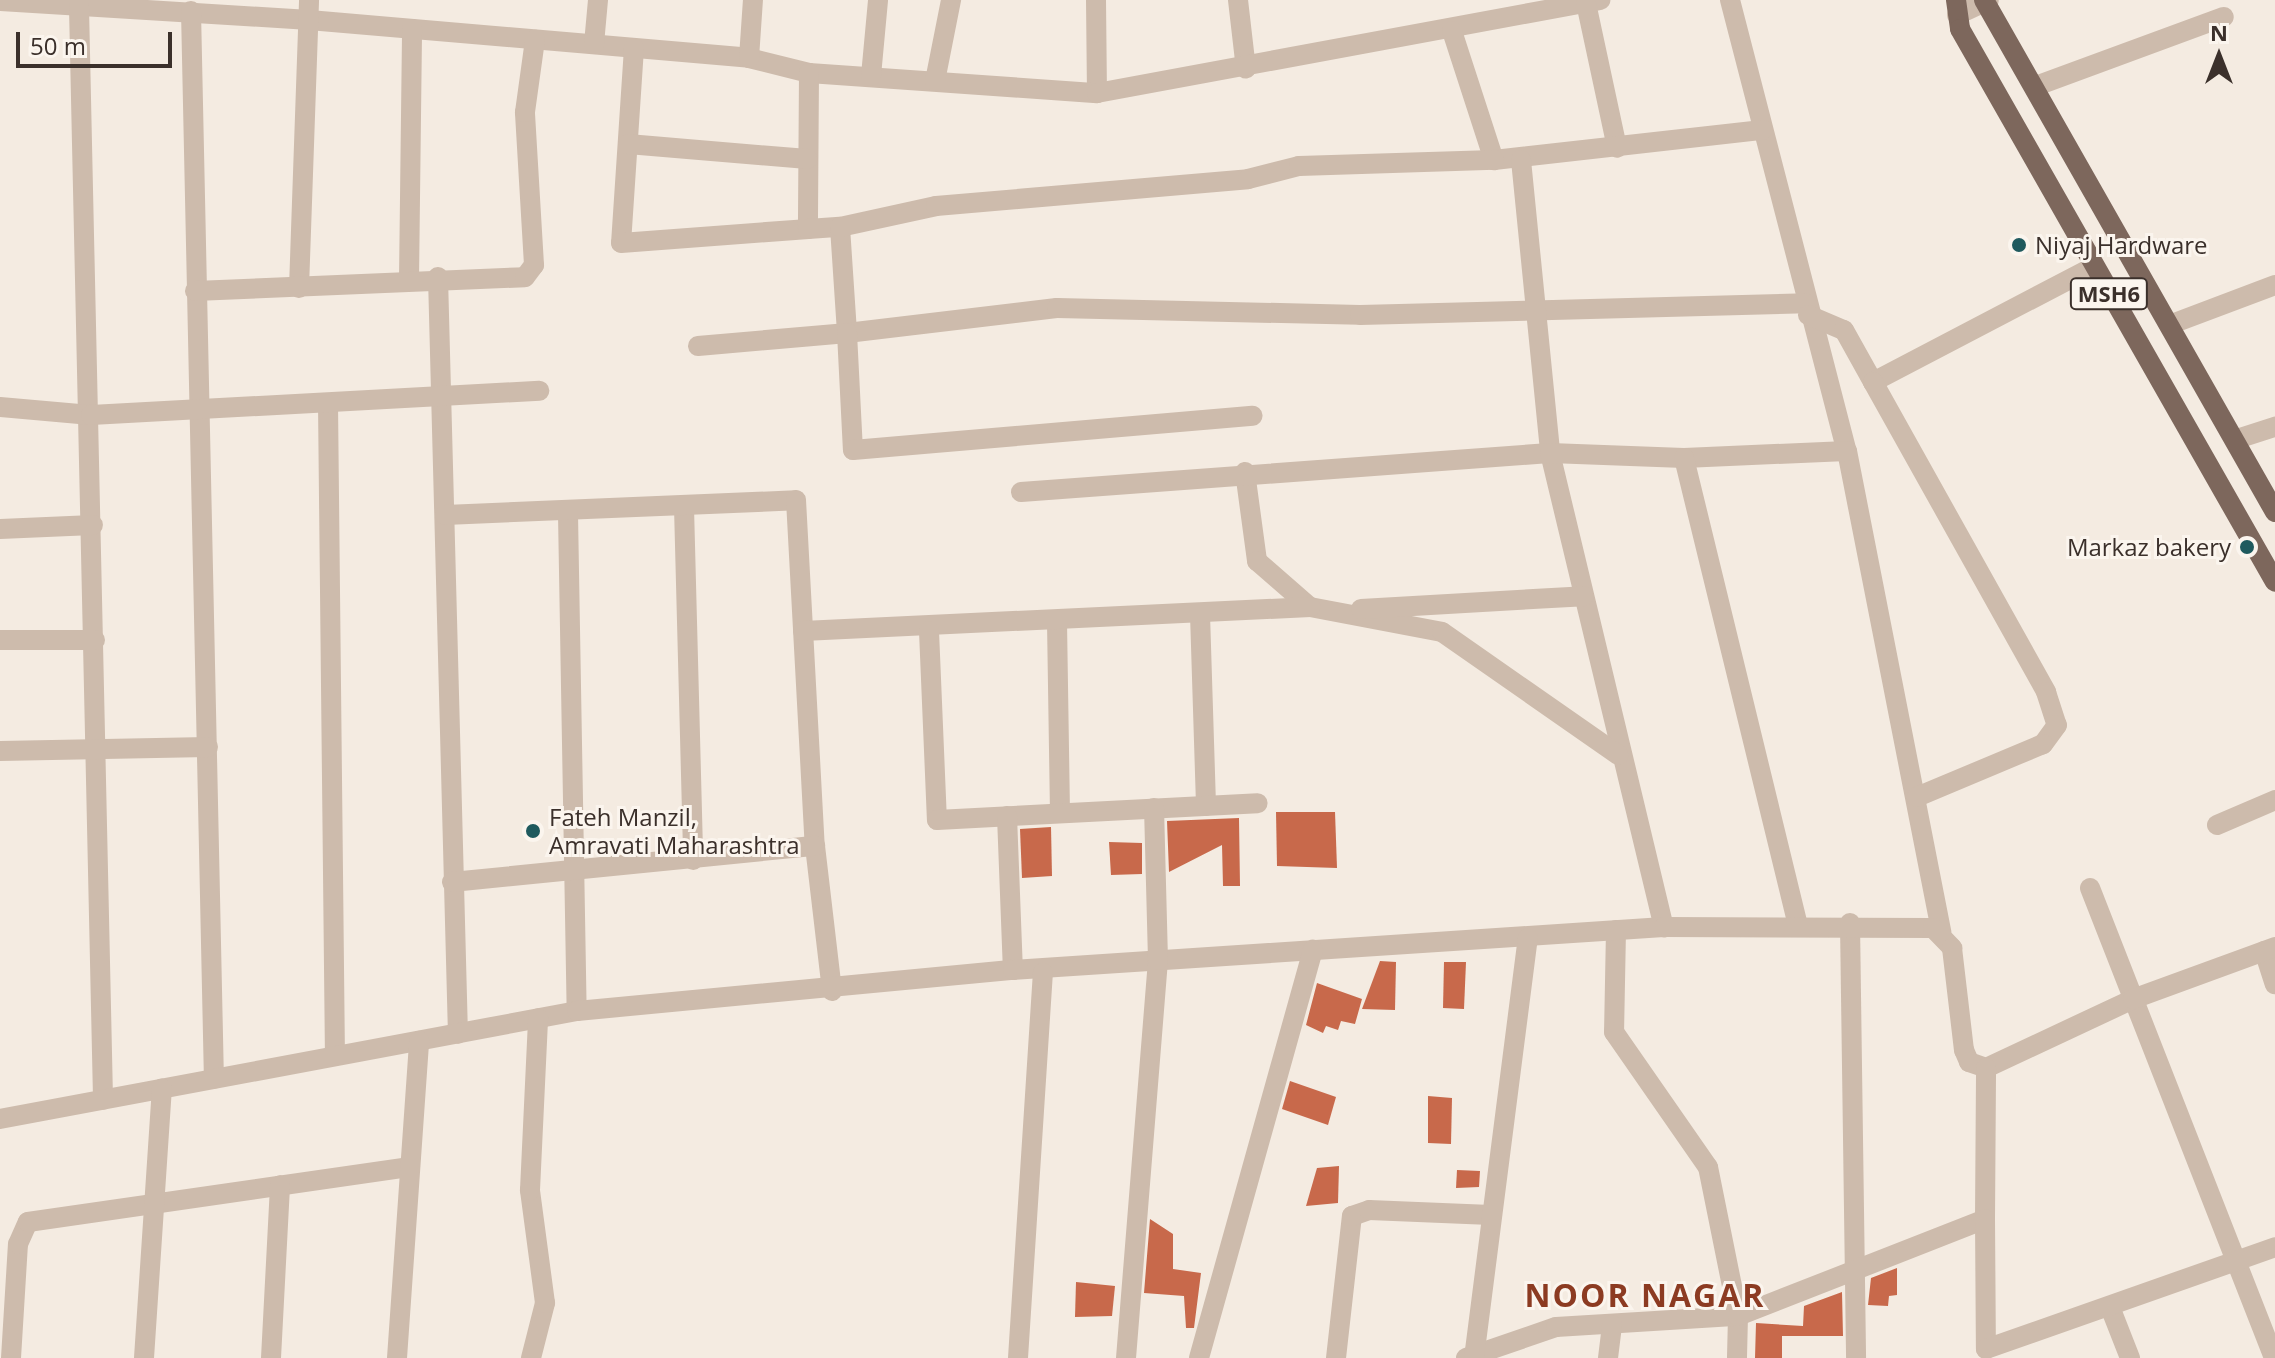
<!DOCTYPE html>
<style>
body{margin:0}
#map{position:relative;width:2275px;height:1358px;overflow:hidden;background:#f4ebe1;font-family:"Open Sans",sans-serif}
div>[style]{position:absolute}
.building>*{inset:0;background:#c8694b}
.minor>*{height:20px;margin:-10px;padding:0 10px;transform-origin:10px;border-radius:10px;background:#cdbbac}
.major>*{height:20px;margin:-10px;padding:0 10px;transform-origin:10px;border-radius:10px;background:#7d675c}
.dots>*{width:22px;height:22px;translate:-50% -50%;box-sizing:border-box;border:4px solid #fbf5ee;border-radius:50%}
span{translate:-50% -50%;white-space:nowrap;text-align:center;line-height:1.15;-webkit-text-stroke:6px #fbf5ee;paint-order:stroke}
.shield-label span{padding:2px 6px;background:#fbf5ee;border:2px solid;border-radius:6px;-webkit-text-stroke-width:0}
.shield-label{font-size:22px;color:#3b302b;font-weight:700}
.poi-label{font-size:24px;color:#3b302b}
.left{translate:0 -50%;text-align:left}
.right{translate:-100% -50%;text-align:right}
.district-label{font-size:32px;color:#8c3b22;font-weight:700;letter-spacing:2px}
.north{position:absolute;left:2179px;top:16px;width:80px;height:80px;-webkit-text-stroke:6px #fbf5ee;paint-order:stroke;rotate:0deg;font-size:22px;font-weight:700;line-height:32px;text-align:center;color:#3b302b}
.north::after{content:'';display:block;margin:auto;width:28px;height:36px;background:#3b302b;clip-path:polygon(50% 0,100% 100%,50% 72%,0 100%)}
.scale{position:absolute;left:16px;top:32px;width:156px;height:36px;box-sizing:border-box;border:4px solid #3b302b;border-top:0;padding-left:10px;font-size:24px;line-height:28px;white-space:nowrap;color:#3b302b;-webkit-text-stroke:6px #fbf5ee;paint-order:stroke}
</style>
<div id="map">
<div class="building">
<i style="clip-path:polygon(1276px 812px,1335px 812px,1337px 868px,1277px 866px)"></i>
<i style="clip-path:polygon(1239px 818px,1240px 886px,1223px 886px,1222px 845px,1169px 872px,1167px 821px)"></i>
<i style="clip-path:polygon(1051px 827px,1052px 876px,1022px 878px,1020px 829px)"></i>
<i style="clip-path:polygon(1109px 842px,1142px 843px,1142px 874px,1111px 875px)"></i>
<i style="clip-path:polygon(1380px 961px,1396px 962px,1395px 1010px,1362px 1009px)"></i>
<i style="clip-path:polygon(1444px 962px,1466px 962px,1464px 1009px,1443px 1008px)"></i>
<i style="clip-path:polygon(1317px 983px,1362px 999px,1355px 1024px,1341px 1021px,1338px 1030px,1326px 1026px,1323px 1033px,1306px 1025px)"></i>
<i style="clip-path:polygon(1290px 1081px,1336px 1097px,1328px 1125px,1282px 1109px)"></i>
<i style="clip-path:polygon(1428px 1096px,1452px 1098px,1451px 1144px,1428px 1143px)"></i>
<i style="clip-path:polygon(1339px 1166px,1338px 1203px,1306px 1206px,1317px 1168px)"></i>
<i style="clip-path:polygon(1457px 1170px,1480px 1171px,1479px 1187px,1456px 1188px)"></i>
<i style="clip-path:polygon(1150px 1219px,1173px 1234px,1173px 1269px,1201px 1273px,1194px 1328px,1186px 1328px,1184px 1296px,1144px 1293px)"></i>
<i style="clip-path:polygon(1897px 1268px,1897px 1295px,1889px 1296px,1888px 1306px,1868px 1305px,1871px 1278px)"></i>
<i style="clip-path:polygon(1076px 1282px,1115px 1286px,1112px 1316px,1075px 1317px)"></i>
<i style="clip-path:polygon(1842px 1292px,1843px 1336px,1782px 1336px,1782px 1358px,1755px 1358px,1756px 1323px,1803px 1326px,1804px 1306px)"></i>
</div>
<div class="minor">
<i style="left:1096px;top:0;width:93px;rotate:89.4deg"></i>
<i style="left:1238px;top:0;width:69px;rotate:83.4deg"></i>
<i style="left:1730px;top:0;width:466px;rotate:75.5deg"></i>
<i style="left:1847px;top:451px;width:490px;rotate:78.9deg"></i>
<i style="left:0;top:1px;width:310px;rotate:3.5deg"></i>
<i style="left:309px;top:20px;width:442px;rotate:4.9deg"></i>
<i style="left:749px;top:58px;width:62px;rotate:14deg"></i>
<i style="left:809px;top:73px;width:289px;rotate:4deg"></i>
<i style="left:1097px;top:93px;width:512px;rotate:-10.48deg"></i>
<i style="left:1586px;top:3px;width:148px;rotate:77.9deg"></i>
<i style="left:79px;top:7px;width:1093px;rotate:88.74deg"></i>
<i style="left:191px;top:11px;width:1068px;rotate:88.77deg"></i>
<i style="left:1957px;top:15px;width:35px;rotate:-25deg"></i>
<i style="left:1452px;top:31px;width:136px;rotate:72deg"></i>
<i style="left:1494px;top:160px;width:270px;rotate:-6.4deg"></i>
<i style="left:594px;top:44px;width:44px;rotate:-84.8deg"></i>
<i style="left:634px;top:48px;width:195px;rotate:93.8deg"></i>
<i style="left:621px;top:243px;width:188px;rotate:-4.3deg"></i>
<i style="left:749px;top:58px;width:58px;rotate:-86.1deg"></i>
<i style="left:809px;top:73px;width:156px;rotate:90.4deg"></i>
<i style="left:808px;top:229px;width:32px;rotate:-4deg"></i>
<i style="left:840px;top:227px;width:106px;rotate:86.2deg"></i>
<i style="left:847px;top:333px;width:211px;rotate:-6.8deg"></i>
<i style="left:1057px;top:308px;width:303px;rotate:1.3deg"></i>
<i style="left:1360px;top:315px;width:446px;rotate:-1.5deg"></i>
<i style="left:871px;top:76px;width:76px;rotate:-84.7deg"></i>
<i style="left:935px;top:81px;width:83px;rotate:-78.8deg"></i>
<i style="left:2036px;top:86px;width:200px;rotate:-20.2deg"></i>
<i style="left:628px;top:144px;width:180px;rotate:4.8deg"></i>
<i style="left:1521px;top:160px;width:294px;rotate:84.3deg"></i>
<i style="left:1550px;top:453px;width:488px;rotate:76.5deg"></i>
<i style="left:840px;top:227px;width:98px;rotate:-12.3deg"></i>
<i style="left:936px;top:206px;width:313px;rotate:-4.9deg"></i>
<i style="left:1248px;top:179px;width:53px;rotate:-14.3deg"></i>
<i style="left:1299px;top:166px;width:195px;rotate:-1.8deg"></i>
<i style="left:438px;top:277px;width:757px;rotate:88.49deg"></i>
<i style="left:409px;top:280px;width:251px;rotate:-89.3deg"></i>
<i style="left:299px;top:288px;width:288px;rotate:-88deg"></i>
<i style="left:195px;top:291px;width:330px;rotate:-2.4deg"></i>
<i style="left:525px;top:277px;width:15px;rotate:-53deg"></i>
<i style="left:534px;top:265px;width:153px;rotate:-93.4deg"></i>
<i style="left:525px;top:112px;width:73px;rotate:-82.1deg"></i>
<i style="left:1808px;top:315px;width:39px;rotate:23deg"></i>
<i style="left:1844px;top:330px;width:60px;rotate:60.9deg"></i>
<i style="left:1873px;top:382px;width:248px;rotate:-27.6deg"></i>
<i style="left:2169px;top:325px;width:113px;rotate:-20.7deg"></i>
<i style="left:698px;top:346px;width:150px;rotate:-5deg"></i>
<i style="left:847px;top:333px;width:117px;rotate:87.1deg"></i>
<i style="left:853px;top:450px;width:401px;rotate:-4.9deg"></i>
<i style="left:1873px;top:382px;width:355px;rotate:60.8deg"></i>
<i style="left:2046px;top:692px;width:35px;rotate:72deg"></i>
<i style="left:2057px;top:725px;width:24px;rotate:126deg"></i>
<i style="left:2043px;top:744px;width:137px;rotate:157.2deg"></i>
<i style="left:328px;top:403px;width:653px;rotate:89.39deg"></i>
<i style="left:0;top:407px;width:91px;rotate:5deg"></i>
<i style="left:91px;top:415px;width:449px;rotate:-3.1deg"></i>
<i style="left:2237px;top:439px;width:40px;rotate:-18deg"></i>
<i style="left:1684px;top:458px;width:163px;rotate:-2.5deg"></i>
<i style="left:1245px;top:472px;width:90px;rotate:82.3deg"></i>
<i style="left:1257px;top:561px;width:70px;rotate:41deg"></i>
<i style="left:1310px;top:607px;width:134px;rotate:10.7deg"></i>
<i style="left:1442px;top:632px;width:215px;rotate:34.9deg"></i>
<i style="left:1021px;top:492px;width:530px;rotate:-4.22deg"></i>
<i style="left:1550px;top:453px;width:134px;rotate:2.1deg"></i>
<i style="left:1684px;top:458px;width:482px;rotate:76.3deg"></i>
<i style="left:684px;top:507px;width:353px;rotate:88.5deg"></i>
<i style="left:568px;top:514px;width:497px;rotate:89deg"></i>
<i style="left:445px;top:515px;width:351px;rotate:-2.4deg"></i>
<i style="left:796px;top:500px;width:347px;rotate:86.9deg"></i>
<i style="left:815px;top:846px;width:146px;rotate:83.3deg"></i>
<i style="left:0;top:529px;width:93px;rotate:-2.5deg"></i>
<i style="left:1361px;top:609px;width:223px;rotate:-3.3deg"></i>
<i style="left:1200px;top:614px;width:192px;rotate:88.2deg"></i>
<i style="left:1057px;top:622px;width:189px;rotate:89.1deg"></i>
<i style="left:803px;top:631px;width:508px;rotate:-2.71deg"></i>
<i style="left:929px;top:631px;width:189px;rotate:87.6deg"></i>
<i style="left:937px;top:820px;width:321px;rotate:-3deg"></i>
<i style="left:0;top:640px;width:95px"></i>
<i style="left:0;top:751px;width:208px;rotate:-1.1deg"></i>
<i style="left:1007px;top:816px;width:154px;rotate:87.8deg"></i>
<i style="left:2217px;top:825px;width:63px;rotate:-23.3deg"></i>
<i style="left:452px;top:882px;width:365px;rotate:-5.7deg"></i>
<i style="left:2090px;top:888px;width:505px;rotate:68.62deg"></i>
<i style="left:1850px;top:923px;width:435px;rotate:89.2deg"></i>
<i style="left:1616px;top:930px;width:102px;rotate:91.1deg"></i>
<i style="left:1614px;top:1032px;width:165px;rotate:55.2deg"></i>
<i style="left:1708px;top:1167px;width:152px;rotate:78.6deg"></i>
<i style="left:1738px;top:1316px;width:42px;rotate:91.4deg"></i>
<i style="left:2264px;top:951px;width:35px;rotate:72deg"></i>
<i style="left:0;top:1119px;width:587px;rotate:-10.6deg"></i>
<i style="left:577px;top:1011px;width:438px;rotate:-5.4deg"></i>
<i style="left:1013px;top:970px;width:652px;rotate:-3.78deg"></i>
<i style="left:1664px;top:927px;width:269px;rotate:0.2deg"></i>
<i style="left:1933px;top:928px;width:28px;rotate:46deg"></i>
<i style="left:1952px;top:948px;width:103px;rotate:83.3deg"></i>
<i style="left:1964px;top:1050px;width:13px;rotate:67deg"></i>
<i style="left:1969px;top:1062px;width:18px;rotate:19deg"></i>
<i style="left:1986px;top:1068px;width:162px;rotate:-25.1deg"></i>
<i style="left:2133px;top:999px;width:151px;rotate:-20.1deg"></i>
<i style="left:1985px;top:1219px;width:151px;rotate:-89.6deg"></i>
<i style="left:2110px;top:1307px;width:55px;rotate:68.6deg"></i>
<i style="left:11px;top:1358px;width:114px;rotate:-86.5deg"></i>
<i style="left:18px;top:1244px;width:24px;rotate:-66deg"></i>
<i style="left:28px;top:1222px;width:386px;rotate:-8.2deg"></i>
<i style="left:144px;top:1358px;width:270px;rotate:-86.2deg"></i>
<i style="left:271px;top:1358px;width:173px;rotate:-87deg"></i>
<i style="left:397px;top:1358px;width:318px;rotate:-86deg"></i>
<i style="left:531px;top:1358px;width:57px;rotate:-75.7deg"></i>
<i style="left:545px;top:1303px;width:114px;rotate:-97.6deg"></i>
<i style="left:530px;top:1190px;width:172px;rotate:-87.3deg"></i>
<i style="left:1018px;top:1358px;width:386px;rotate:-86.3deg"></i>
<i style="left:1126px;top:1358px;width:399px;rotate:-85.4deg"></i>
<i style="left:1158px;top:960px;width:152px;rotate:-91.5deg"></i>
<i style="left:1199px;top:1358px;width:424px;rotate:-74.4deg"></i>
<i style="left:1336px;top:1358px;width:143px;rotate:-83.6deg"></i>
<i style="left:1352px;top:1216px;width:18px;rotate:-19deg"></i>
<i style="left:1369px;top:1210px;width:122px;rotate:2.3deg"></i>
<i style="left:1466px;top:1358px;width:95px;rotate:-19deg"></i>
<i style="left:1556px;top:1327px;width:182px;rotate:-3.5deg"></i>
<i style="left:1738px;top:1316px;width:265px;rotate:-21.4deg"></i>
<i style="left:1985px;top:1219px;width:130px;rotate:89.6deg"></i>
<i style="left:1986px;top:1349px;width:306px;rotate:-19.4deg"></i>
<i style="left:1474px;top:1358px;width:423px;rotate:-82.7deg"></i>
<i style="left:1608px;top:1358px;width:33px;rotate:-83deg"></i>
</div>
<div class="major">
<i style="left:1956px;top:0;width:29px;rotate:82deg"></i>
<i style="left:1960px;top:29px;width:636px;rotate:60.33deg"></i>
<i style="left:1984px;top:0;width:589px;rotate:60.39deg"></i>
</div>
<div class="dots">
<i style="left:2019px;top:245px;background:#1f5a5e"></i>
<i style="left:2247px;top:547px;background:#1f5a5e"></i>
<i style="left:533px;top:831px;background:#1f5a5e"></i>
</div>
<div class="shield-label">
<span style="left:2109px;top:294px">MSH6</span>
</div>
<div class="poi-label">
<span class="left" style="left:2035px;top:245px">Niyaj Hardware</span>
<span class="right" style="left:2231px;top:547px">Markaz bakery</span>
<span class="left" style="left:549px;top:831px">Fateh Manzil,<br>Amravati Maharashtra</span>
</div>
<div class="district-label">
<span style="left:1645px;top:1295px">NOOR NAGAR</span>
</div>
<div class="north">N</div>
<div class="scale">50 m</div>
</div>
